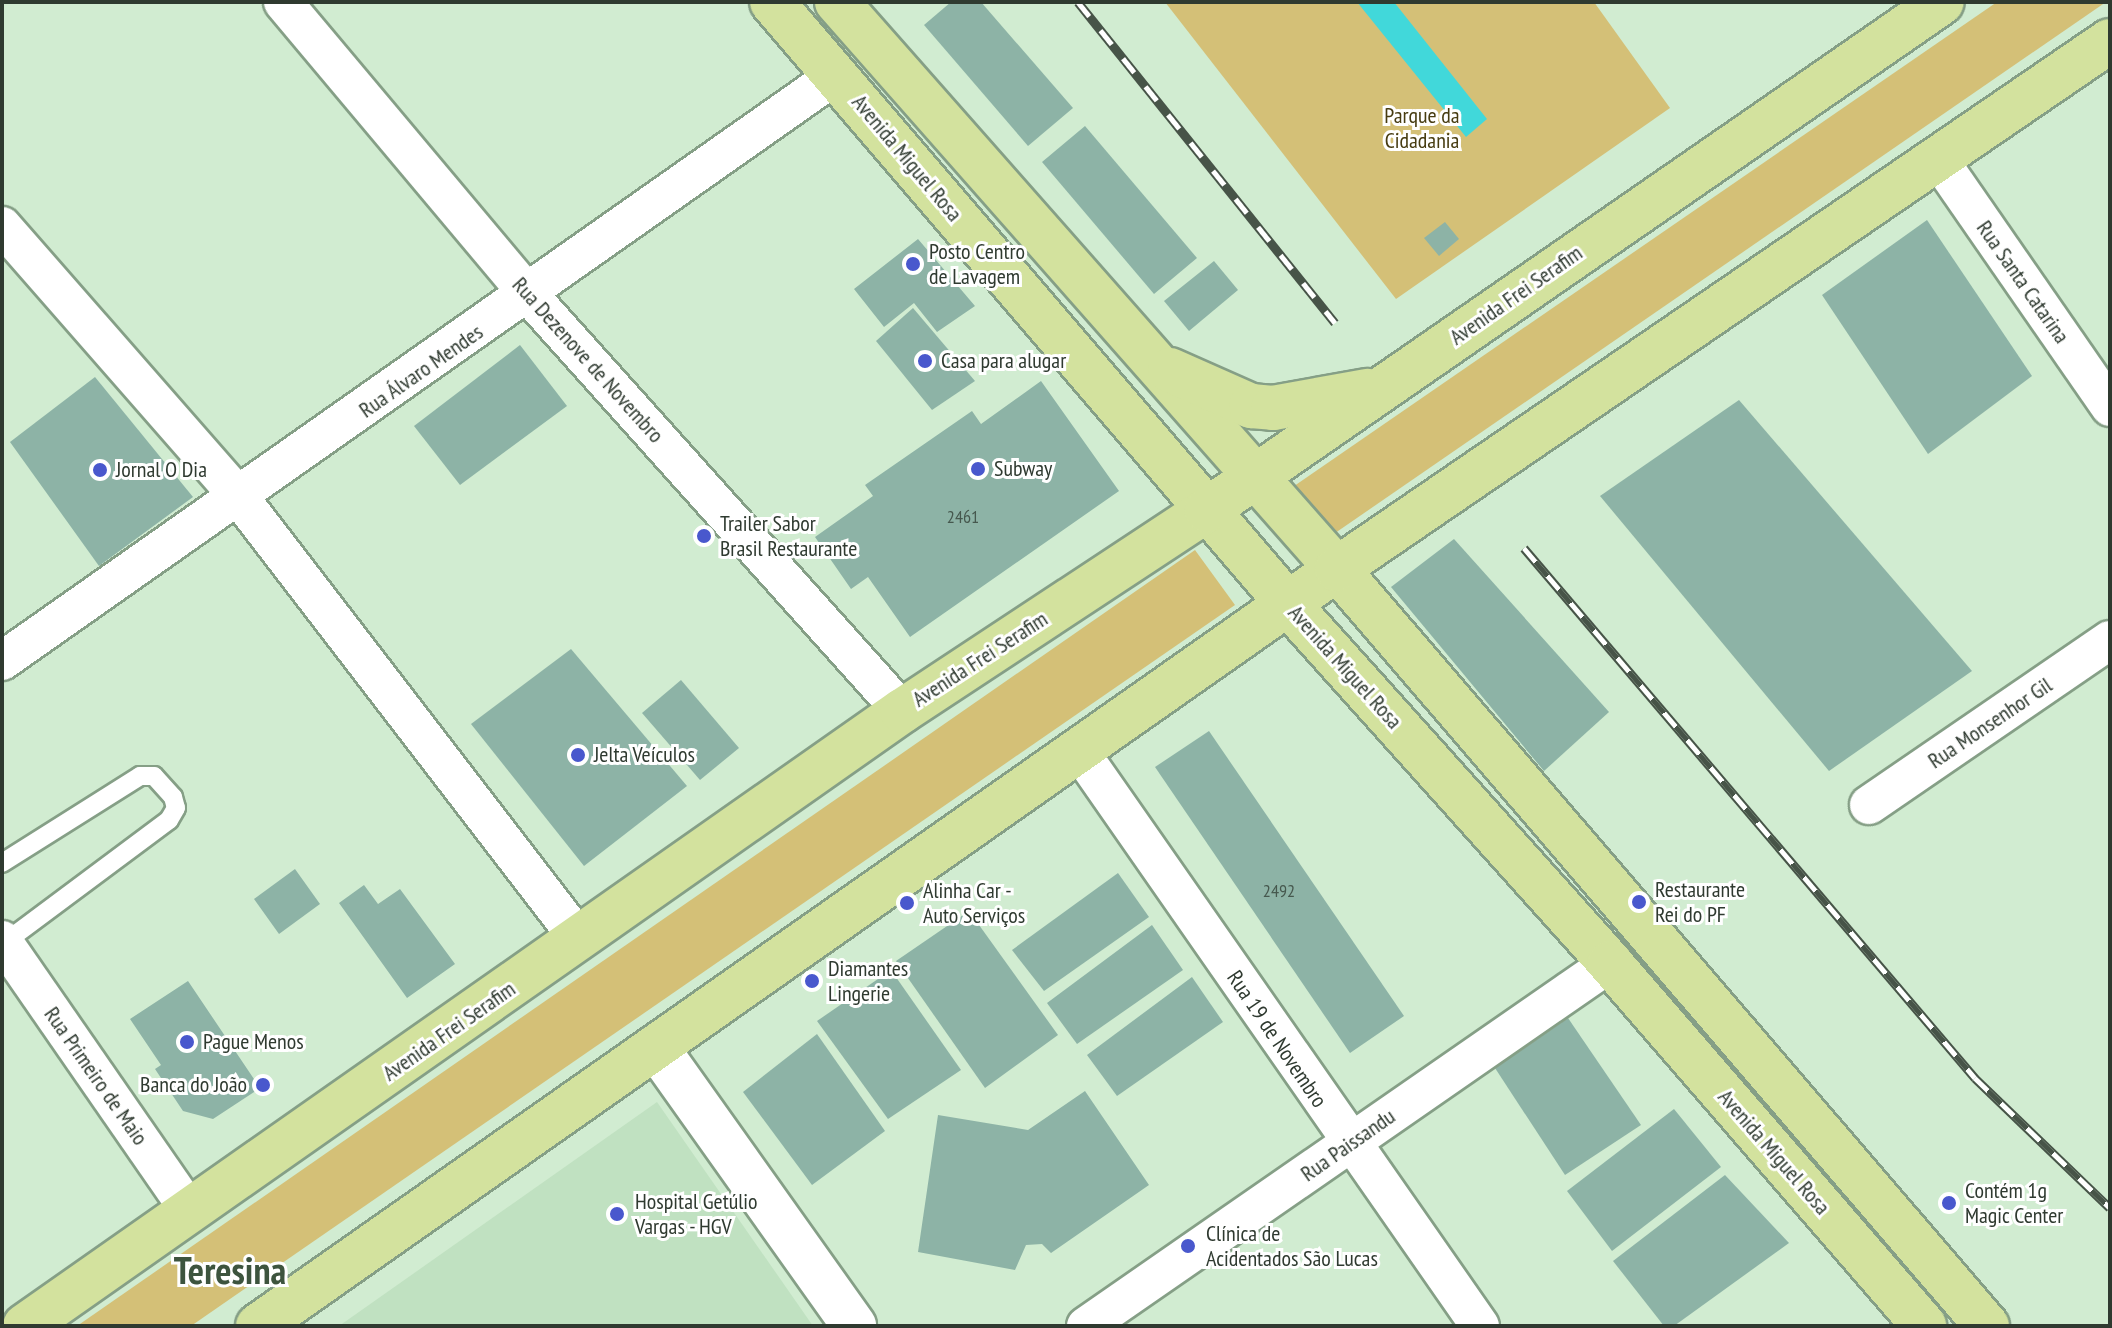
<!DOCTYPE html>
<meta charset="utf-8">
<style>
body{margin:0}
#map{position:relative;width:2112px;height:1328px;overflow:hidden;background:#d1ecd1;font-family:"PT Sans Narrow",sans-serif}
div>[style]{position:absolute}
.built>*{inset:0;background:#c0e1c1}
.green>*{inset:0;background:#d4c077}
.water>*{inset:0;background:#41d8da}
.building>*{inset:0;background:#8db3a6}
.roads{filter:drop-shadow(2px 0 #859f86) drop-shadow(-2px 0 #859f86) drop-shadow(0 2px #859f86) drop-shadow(0 -2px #859f86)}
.lane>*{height:18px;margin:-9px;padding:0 9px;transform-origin:9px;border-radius:9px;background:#fff}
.street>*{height:38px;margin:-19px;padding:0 19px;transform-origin:19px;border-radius:19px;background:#fff}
.secondary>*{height:44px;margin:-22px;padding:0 22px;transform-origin:22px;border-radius:22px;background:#fff}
.primary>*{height:44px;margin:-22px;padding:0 22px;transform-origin:22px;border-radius:22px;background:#d3e29e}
.rail>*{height:9px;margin-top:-4.5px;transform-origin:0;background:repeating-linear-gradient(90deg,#fff 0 18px,#475448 0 36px);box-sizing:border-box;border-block:2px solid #475448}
.dots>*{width:22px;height:22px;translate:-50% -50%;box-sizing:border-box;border:4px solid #fff;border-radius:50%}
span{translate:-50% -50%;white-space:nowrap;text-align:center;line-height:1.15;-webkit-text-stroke:6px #fff;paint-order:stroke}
.number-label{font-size:18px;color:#46584e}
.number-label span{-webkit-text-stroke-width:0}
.park-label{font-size:22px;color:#473c11}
.street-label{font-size:22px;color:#2f3a30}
.poi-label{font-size:22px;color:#2f3a30}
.left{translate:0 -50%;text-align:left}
.right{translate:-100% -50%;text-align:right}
.town-label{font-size:38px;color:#3d543e;font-weight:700}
.frame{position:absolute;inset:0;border:4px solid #2f3a30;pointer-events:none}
</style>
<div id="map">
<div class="built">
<i style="clip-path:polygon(657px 1102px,813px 1326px,339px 1326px)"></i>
</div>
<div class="green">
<i style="clip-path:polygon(1165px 2px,1594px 2px,1670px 108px,1396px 299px)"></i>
<i style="clip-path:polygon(1997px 2px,2106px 2px,1325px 540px,1284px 493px)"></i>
<i style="clip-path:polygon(1195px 550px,1235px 605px,191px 1326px,77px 1326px)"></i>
</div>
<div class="water">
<i style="clip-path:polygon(1357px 2px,1394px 2px,1487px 119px,1466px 137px)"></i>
</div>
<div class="building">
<i style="clip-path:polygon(951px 2px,981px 2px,1073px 108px,1028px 146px,924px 25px)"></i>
<i style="clip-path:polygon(1085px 126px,1197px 258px,1154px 294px,1042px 162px)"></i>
<i style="clip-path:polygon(1927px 220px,2032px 376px,1928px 454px,1822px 295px)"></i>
<i style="clip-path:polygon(1445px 222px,1459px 239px,1439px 256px,1424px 238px)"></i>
<i style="clip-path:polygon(918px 239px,975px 306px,937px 332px,914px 303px,884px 327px,854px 289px)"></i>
<i style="clip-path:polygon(1214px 261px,1238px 290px,1189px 331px,1164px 301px)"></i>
<i style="clip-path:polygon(913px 308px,975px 381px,932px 410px,876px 341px)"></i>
<i style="clip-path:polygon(520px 345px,567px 406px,460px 485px,414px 426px)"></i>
<i style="clip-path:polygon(95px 377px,193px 497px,99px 566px,10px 442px)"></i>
<i style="clip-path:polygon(1041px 381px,1119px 491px,910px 637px,868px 577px,851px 589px,815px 537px,873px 496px,865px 485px,972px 411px,981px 424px)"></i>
<i style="clip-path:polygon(1739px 400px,1972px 671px,1829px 771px,1600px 496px)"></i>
<i style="clip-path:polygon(1454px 539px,1609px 712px,1544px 771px,1391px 587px)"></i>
<i style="clip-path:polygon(571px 649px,687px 786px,584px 866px,471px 724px)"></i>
<i style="clip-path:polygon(681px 680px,739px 748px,700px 780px,642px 713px)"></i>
<i style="clip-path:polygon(1209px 731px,1404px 1016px,1350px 1053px,1155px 767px)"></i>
<i style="clip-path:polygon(295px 869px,320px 904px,279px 934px,254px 899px)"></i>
<i style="clip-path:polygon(1118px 873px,1149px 917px,1044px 991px,1012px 950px)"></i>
<i style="clip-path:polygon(364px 885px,378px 904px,400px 889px,455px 964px,407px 998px,339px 903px)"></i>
<i style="clip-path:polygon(969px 911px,1058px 1035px,985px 1088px,896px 961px)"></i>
<i style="clip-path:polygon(1152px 925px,1183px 970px,1077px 1044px,1047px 1003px)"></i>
<i style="clip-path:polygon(891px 970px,961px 1070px,888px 1119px,817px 1021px)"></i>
<i style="clip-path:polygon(1192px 977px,1223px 1022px,1117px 1096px,1087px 1055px)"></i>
<i style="clip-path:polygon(188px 981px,260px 1088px,213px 1119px,183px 1111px,155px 1069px,161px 1065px,130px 1019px)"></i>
<i style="clip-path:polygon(1568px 1018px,1641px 1125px,1565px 1175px,1495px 1068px)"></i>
<i style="clip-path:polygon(817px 1034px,885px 1131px,812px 1185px,743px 1092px)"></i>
<i style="clip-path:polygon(1085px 1091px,1149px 1185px,1051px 1253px,1042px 1244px,1026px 1245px,1015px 1270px,918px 1252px,938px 1115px,1028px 1130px)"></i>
<i style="clip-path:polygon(1674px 1109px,1721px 1167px,1612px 1251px,1567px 1191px)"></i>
<i style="clip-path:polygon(1725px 1175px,1789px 1243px,1674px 1326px,1664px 1326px,1613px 1261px)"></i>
</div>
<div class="roads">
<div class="lane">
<i style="left:2px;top:863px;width:163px;rotate:-32.2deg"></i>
<i style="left:140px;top:776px;width:14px"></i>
<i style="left:154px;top:776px;width:28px;rotate:48deg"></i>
<i style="left:173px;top:797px;width:11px;rotate:75deg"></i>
<i style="left:176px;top:808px;width:14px;rotate:120deg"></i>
<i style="left:169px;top:820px;width:206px;rotate:143.3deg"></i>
</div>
<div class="street">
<i style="left:283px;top:2px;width:383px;rotate:50deg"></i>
<i style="left:529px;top:295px;width:559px;rotate:48.12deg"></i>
<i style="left:1937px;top:157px;width:304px;rotate:55.3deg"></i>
<i style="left:2px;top:226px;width:360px;rotate:48.8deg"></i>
<i style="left:239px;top:497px;width:558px;rotate:52.43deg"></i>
<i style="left:2px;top:661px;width:1019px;rotate:-35.09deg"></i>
<i style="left:1078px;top:749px;width:703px;rotate:55.13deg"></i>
<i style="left:1869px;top:805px;width:292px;rotate:-34.4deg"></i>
<i style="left:2px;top:940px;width:331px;rotate:55.3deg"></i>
<i style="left:1086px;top:1326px;width:637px;rotate:-34.71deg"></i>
</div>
<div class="secondary">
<i style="left:656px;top:1047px;width:342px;rotate:54.6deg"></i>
</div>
<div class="primary">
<i style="left:772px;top:2px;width:794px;rotate:49.39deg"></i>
<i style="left:1289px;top:605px;width:481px;rotate:48.1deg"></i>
<i style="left:1610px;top:963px;width:480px;rotate:49.1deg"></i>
<i style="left:837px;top:2px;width:756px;rotate:48.59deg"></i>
<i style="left:1337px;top:569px;width:998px;rotate:49.35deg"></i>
<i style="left:1170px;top:370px;width:89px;rotate:24deg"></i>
<i style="left:1251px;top:406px;width:22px;rotate:5deg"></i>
<i style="left:1273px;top:408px;width:96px;rotate:-10.3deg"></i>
<i style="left:25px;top:1326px;width:1071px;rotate:-35.04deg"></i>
<i style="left:902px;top:711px;width:365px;rotate:-33.4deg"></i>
<i style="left:1207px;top:510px;width:893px;rotate:-34.65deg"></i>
<i style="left:258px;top:1326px;width:1318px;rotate:-35.05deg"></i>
<i style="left:1337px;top:569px;width:936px;rotate:-34.34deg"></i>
</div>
</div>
<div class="rail">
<i style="left:1078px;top:2px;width:411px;rotate:51.3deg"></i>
<i style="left:1524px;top:548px;width:696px;rotate:49.6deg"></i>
<i style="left:1975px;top:1078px;width:187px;rotate:43.9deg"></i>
</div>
<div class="dots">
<i style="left:913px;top:264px;background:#4958cd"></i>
<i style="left:925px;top:361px;background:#4958cd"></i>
<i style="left:978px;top:469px;background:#4958cd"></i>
<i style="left:100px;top:470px;background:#4958cd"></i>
<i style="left:704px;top:536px;background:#4958cd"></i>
<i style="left:578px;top:755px;background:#4958cd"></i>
<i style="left:1639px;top:902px;background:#4958cd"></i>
<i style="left:907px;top:903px;background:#4958cd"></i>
<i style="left:812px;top:981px;background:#4958cd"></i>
<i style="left:187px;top:1042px;background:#4958cd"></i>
<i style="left:263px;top:1085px;background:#4958cd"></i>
<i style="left:1949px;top:1203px;background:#4958cd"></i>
<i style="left:617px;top:1214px;background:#4958cd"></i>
<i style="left:1188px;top:1246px;background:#4958cd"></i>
</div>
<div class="number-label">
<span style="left:963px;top:517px">2461</span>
<span style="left:1279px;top:891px">2492</span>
</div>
<div class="park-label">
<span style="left:1422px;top:128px">Parque da<br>Cidadania</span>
</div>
<div class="street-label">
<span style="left:907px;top:158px;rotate:50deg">Avenida Miguel Rosa</span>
<span style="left:2023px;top:282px;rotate:55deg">Rua Santa Catarina</span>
<span style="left:1516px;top:295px;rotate:-35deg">Avenida Frei Serafim</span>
<span style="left:588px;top:360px;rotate:48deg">Rua Dezenove de Novembro</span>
<span style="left:421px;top:371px;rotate:-35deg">Rua Álvaro Mendes</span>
<span style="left:980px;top:659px;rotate:-33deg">Avenida Frei Serafim</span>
<span style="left:1345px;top:667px;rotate:48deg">Avenida Miguel Rosa</span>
<span style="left:1990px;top:723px;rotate:-34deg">Rua Monsenhor Gil</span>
<span style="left:449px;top:1031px;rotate:-35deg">Avenida Frei Serafim</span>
<span style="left:1277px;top:1039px;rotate:56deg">Rua 19 de Novembro</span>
<span style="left:96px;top:1076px;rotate:55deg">Rua Primeiro de Maio</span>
<span style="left:1348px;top:1145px;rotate:-35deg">Rua Paissandu</span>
<span style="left:1774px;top:1152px;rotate:49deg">Avenida Miguel Rosa</span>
</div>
<div class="poi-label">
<span class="left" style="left:929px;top:264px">Posto Centro<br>de Lavagem</span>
<span class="left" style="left:941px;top:361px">Casa para alugar</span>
<span class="left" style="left:994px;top:469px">Subway</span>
<span class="left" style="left:116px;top:470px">Jornal O Dia</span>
<span class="left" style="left:720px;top:536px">Trailer Sabor<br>Brasil Restaurante</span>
<span class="left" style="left:594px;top:755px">Jelta Veículos</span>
<span class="left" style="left:1655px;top:902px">Restaurante<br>Rei do PF</span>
<span class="left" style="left:923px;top:903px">Alinha Car -<br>Auto Serviços</span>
<span class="left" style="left:828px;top:981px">Diamantes<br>Lingerie</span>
<span class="left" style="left:203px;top:1042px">Pague Menos</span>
<span class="right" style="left:247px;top:1085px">Banca do João</span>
<span class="left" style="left:1965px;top:1203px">Contém 1g<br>Magic Center</span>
<span class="left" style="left:635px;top:1214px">Hospital Getúlio<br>Vargas - HGV</span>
<span class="left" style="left:1206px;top:1246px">Clínica de<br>Acidentados São Lucas</span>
</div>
<div class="town-label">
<span style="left:230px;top:1270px">Teresina</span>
</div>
<div class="frame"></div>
</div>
